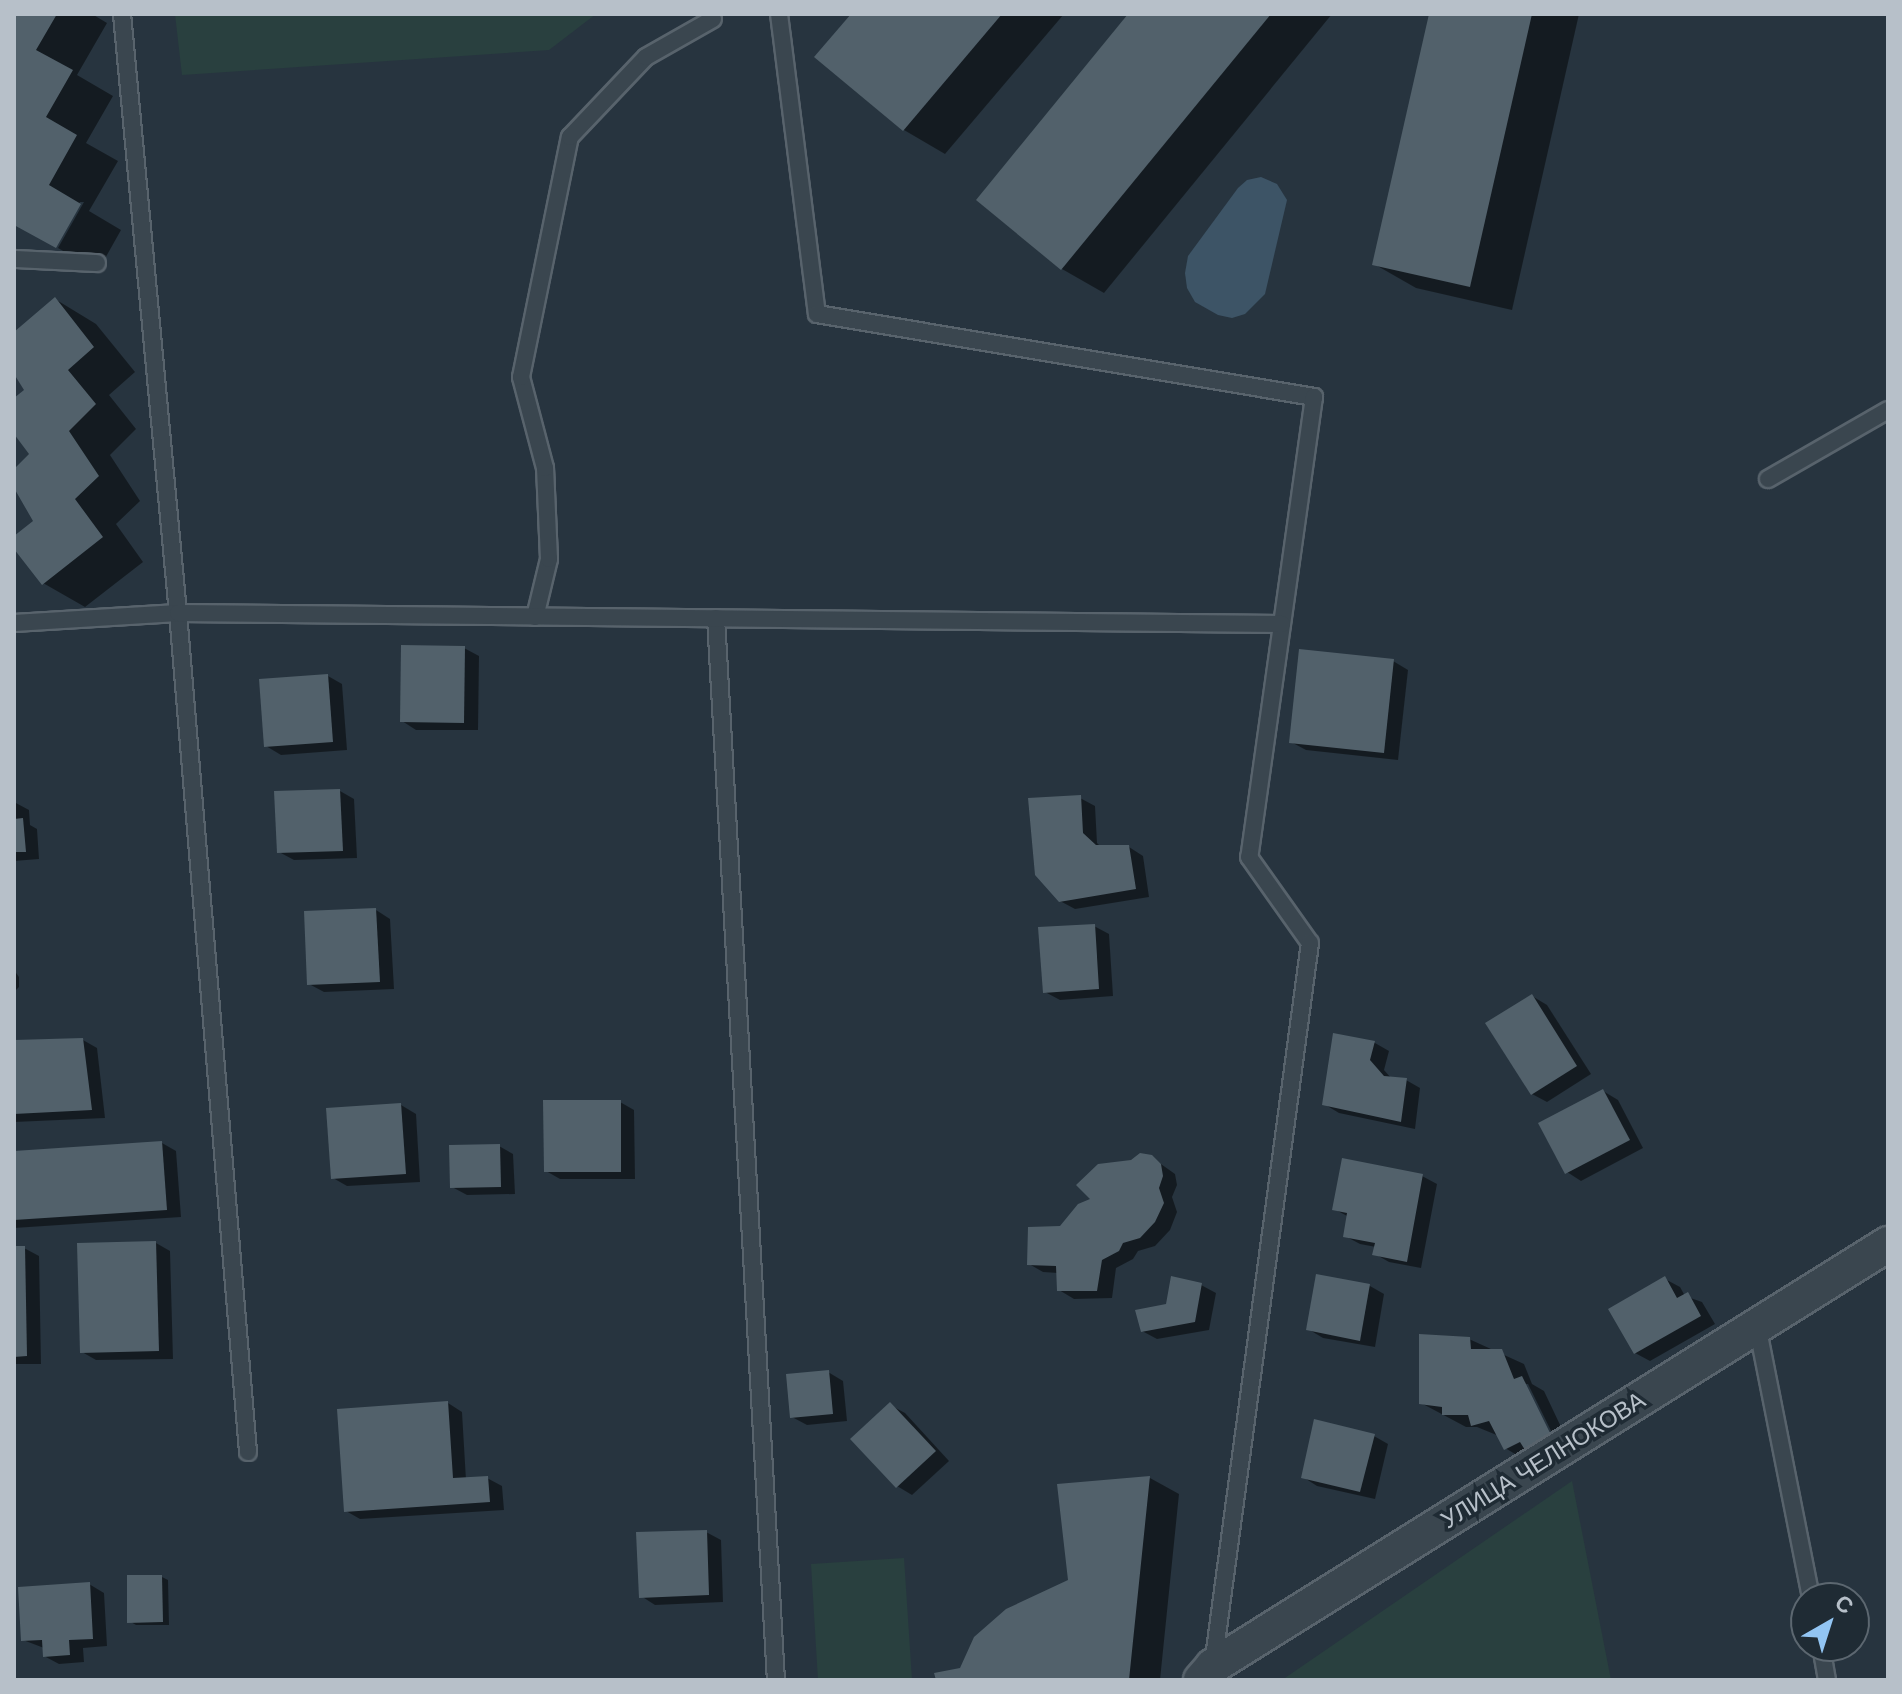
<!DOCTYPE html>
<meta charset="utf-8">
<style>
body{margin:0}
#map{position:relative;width:1902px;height:1694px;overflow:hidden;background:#27343f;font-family:Arial,sans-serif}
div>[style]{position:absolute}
.green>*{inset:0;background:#29403f}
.water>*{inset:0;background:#3d5466}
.shadow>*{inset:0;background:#0007}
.building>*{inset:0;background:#52616b}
.roads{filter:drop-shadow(2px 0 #58636c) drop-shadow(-2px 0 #58636c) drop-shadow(0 2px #58636c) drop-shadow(0 -2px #58636c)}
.service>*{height:16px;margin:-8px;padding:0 8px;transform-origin:8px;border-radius:8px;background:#3a464f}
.minor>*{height:34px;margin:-17px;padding:0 17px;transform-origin:17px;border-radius:17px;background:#3a464f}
span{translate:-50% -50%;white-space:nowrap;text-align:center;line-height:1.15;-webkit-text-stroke:7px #1f2b34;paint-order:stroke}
.street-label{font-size:24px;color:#b7c0c9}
.frame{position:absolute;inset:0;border:16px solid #b7c0c9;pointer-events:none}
.north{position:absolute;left:1790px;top:1582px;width:80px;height:80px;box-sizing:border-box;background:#1f2b34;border:2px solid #5c6770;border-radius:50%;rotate:39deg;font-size:22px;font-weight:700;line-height:32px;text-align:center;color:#b7c0c9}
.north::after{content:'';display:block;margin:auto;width:28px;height:36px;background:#92c5f3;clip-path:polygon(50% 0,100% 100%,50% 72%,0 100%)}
</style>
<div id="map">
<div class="green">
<i style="clip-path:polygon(175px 14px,596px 14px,549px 50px,182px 75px)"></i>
<i style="clip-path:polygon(1572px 1481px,1611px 1680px,1282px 1680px)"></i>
<i style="clip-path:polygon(904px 1558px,912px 1680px,818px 1680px,811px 1564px)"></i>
</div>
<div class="water">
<i style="clip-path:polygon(1261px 177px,1277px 184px,1287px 200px,1265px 294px,1245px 314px,1232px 318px,1218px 315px,1195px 302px,1187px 288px,1185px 273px,1188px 256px,1238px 188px,1247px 180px)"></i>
</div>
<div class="shadow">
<i style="clip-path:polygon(14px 14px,92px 14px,107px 23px,77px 75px,113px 96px,86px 143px,118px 161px,89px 211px,121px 230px,98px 271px,58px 248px,84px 202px,80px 202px,55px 246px,14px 223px)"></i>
<i style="clip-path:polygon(853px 14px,1064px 14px,945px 154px,904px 130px)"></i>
<i style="clip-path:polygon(1130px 14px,1332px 14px,1104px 293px,1062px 269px,978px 200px)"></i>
<i style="clip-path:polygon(1431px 14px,1579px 14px,1512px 310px,1416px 288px,1374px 264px)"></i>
<i style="clip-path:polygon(55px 299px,96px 324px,135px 372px,109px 395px,136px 429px,110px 455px,140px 501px,116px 524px,143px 562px,85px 607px,43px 583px,14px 546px,14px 539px,35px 522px,14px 484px,14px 472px,31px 455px,14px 431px,14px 401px,26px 391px,14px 370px,14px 334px)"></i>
<i style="clip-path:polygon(464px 648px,479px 656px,478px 730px,416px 730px,402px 721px)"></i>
<i style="clip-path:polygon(1393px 661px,1408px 670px,1398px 760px,1306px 750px,1291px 742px)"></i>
<i style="clip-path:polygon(328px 676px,342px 684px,347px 750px,281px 755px,266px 746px)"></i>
<i style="clip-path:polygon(340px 791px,354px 799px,357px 858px,294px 860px,279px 852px)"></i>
<i style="clip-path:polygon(1080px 798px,1095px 806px,1097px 843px,1101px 847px,1129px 847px,1143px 856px,1149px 897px,1075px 909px,1060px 901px)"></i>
<i style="clip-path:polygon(14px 802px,29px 810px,30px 825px,37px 829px,39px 859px,14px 861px)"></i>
<i style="clip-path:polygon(376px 910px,390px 919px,394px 989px,324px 992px,309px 984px)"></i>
<i style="clip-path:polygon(1094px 926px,1109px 934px,1113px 996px,1060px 1000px,1045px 992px)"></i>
<i style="clip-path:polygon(14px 970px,19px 977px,19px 987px,14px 992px)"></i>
<i style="clip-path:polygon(1532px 996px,1547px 1005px,1591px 1074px,1547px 1102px,1532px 1094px)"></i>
<i style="clip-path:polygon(1335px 1035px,1375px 1043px,1389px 1051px,1384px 1070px,1391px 1078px,1406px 1080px,1420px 1088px,1415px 1129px,1339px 1113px,1324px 1104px)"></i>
<i style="clip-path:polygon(83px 1040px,97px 1048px,105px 1118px,14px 1122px,14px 1042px)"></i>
<i style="clip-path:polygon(1603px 1091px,1618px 1100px,1643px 1148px,1581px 1181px,1567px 1172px)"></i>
<i style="clip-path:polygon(620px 1102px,634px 1110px,635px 1179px,560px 1179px,546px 1171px)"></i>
<i style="clip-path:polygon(401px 1105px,416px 1114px,420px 1182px,347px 1186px,333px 1178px)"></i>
<i style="clip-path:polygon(162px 1143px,176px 1151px,181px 1217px,14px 1228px,14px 1153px)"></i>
<i style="clip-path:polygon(499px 1146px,513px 1154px,515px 1194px,467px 1195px,452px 1187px)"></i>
<i style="clip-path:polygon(1151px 1157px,1175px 1174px,1177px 1185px,1172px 1197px,1177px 1212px,1170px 1230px,1155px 1246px,1138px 1251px,1133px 1259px,1116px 1268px,1112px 1298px,1074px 1299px,1059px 1290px,1058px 1273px,1043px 1272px,1029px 1264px,1061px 1228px)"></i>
<i style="clip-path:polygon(1422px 1176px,1437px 1184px,1421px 1268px,1389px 1262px,1375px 1254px,1376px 1247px,1360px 1244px,1345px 1236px,1349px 1217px,1334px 1209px)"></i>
<i style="clip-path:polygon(156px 1243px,170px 1251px,173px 1359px,96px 1360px,82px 1352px)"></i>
<i style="clip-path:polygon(14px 1248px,24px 1248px,39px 1256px,41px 1364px,14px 1364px)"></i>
<i style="clip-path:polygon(1665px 1279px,1680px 1287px,1685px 1296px,1702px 1302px,1715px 1324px,1650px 1361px,1635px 1353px)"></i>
<i style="clip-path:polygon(1201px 1285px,1216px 1293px,1209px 1330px,1157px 1339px,1142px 1331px)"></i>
<i style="clip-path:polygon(1370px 1286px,1384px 1294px,1375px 1347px,1323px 1338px,1308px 1329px)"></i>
<i style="clip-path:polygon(evenodd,1469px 1339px,1524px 1364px,1532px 1384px,1544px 1391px,1571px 1448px,1527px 1461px,1505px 1448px,1499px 1436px,1477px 1427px,1466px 1427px,1421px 1403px,1469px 1339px,1524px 1384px,1528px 1384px,1557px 1443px,1553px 1445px,1524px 1384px)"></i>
<i style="clip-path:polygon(828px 1372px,843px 1381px,847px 1421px,807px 1425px,792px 1417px)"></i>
<i style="clip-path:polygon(448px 1403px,462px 1412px,466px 1480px,487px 1478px,502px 1486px,504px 1510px,360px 1519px,346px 1511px)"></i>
<i style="clip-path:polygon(890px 1405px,905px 1413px,949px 1461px,912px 1495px,897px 1486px)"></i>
<i style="clip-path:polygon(1374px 1436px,1388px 1444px,1375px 1499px,1317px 1486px,1303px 1477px)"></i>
<i style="clip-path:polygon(1150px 1478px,1179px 1494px,1160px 1680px,939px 1680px,962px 1670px,1070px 1581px)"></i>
<i style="clip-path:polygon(706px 1532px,721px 1540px,723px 1602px,655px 1605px,641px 1596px)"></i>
<i style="clip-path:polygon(162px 1577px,168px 1580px,169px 1625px,136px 1625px,129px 1621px)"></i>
<i style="clip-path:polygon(89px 1584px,104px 1593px,107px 1646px,83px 1648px,84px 1662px,59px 1664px,44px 1656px,44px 1648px,23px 1640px)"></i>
</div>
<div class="building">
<i style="clip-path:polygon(14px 14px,57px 14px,36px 50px,73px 70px,46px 117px,77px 135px,49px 185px,81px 204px,56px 248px,14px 225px)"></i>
<i style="clip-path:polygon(851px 14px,1002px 14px,903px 131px,814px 57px)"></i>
<i style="clip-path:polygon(1128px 14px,1271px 14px,1061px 270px,976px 200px)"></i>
<i style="clip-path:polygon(1429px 14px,1532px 14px,1470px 287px,1372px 265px)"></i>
<i style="clip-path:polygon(55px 297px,94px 347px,68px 370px,96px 404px,69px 431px,99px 476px,75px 499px,103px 537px,42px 585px,14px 549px,14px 536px,33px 521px,14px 488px,14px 469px,29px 454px,14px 434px,14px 398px,24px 390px,14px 374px,14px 332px)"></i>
<i style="clip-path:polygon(401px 645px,465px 646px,464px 723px,400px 722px)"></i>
<i style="clip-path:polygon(1299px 649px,1394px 659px,1384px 753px,1289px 743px)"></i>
<i style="clip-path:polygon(328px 674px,333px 742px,264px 747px,259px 679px)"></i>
<i style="clip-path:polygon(340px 789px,343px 851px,277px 853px,274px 791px)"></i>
<i style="clip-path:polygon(1081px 795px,1083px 833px,1096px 845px,1129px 845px,1136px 889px,1059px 902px,1035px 875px,1028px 798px)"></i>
<i style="clip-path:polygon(23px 818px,26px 852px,14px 852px,14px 819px)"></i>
<i style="clip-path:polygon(376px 908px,380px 982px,307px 985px,304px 911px)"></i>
<i style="clip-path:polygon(1095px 924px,1099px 989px,1043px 993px,1038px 927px)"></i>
<i style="clip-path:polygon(1532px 994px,1577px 1066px,1531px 1095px,1485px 1023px)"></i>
<i style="clip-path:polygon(1333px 1033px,1375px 1041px,1370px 1060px,1384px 1076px,1407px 1078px,1401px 1122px,1322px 1105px)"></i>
<i style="clip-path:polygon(83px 1038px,92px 1110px,14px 1114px,14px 1040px)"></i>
<i style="clip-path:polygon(1603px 1089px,1630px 1140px,1565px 1174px,1538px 1123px)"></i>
<i style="clip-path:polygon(543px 1100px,621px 1100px,621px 1172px,544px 1172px)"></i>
<i style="clip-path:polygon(401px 1103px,406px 1174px,331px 1179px,326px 1108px)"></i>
<i style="clip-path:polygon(162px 1141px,167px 1210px,14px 1220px,14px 1151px)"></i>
<i style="clip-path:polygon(500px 1144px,501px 1187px,450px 1188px,449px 1145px)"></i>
<i style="clip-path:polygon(1140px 1153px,1152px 1155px,1161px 1164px,1163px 1176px,1159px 1188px,1164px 1203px,1155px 1222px,1140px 1238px,1123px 1243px,1119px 1251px,1102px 1260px,1097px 1291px,1057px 1291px,1056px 1266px,1027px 1265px,1028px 1227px,1060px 1226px,1078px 1204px,1090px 1199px,1076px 1185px,1098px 1164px,1131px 1160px)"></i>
<i style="clip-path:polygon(1342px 1158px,1423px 1174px,1407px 1262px,1372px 1255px,1375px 1243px,1343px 1237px,1347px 1213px,1332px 1210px)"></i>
<i style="clip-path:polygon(156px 1241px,159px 1351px,80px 1353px,77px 1243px)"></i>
<i style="clip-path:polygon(14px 1246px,25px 1246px,27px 1356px,14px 1357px)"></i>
<i style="clip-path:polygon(1316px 1274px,1370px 1284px,1360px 1341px,1306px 1330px)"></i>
<i style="clip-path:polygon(1171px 1276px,1202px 1283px,1195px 1322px,1141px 1332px,1135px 1310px,1166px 1304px)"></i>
<i style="clip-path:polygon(1665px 1276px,1677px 1298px,1688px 1292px,1701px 1316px,1634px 1354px,1608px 1309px)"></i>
<i style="clip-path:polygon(1419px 1334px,1470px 1337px,1471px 1349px,1502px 1349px,1514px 1379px,1522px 1376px,1551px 1435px,1525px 1450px,1520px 1442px,1504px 1450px,1489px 1421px,1471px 1426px,1468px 1415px,1442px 1415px,1442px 1407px,1419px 1404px)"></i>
<i style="clip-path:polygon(829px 1370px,833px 1414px,790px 1418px,786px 1374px)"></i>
<i style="clip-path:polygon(448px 1401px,453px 1478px,488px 1476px,490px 1502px,344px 1512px,337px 1409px)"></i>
<i style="clip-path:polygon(890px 1402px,936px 1451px,896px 1488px,850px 1439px)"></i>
<i style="clip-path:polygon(1314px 1419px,1375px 1434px,1360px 1492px,1301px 1478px)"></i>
<i style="clip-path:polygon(1150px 1476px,1129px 1680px,936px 1680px,934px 1673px,960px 1668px,974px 1637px,1006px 1609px,1068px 1580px,1057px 1484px)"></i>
<i style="clip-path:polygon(707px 1530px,709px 1595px,639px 1598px,636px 1532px)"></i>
<i style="clip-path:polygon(127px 1575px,162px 1575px,163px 1622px,127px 1623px)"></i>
<i style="clip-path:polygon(90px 1582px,93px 1639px,69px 1640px,70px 1655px,43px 1657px,42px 1640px,21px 1641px,18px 1587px)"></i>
</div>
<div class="roads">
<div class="service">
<i style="left:122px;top:14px;width:602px;rotate:84.66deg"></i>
<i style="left:178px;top:613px;width:842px;rotate:85.23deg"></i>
<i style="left:779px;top:14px;width:302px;rotate:82.8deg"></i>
<i style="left:817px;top:314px;width:504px;rotate:9.48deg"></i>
<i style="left:1314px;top:397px;width:465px;rotate:98deg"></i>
<i style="left:1249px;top:857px;width:105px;rotate:54.7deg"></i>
<i style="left:1310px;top:943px;width:728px;rotate:97.65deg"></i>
<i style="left:14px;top:259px;width:83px;rotate:2.8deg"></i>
<i style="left:1768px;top:479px;width:138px;rotate:-29.9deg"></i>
<i style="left:535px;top:617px;width:60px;rotate:-76.4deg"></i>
<i style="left:549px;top:559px;width:91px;rotate:-92.5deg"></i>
<i style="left:545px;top:468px;width:94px;rotate:-104.8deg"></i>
<i style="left:521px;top:377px;width:245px;rotate:-78.5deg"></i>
<i style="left:570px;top:137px;width:110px;rotate:-46.5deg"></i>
<i style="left:646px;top:57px;width:77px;rotate:-29.6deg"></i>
<i style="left:716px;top:618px;width:1064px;rotate:86.77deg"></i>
<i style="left:14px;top:623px;width:164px;rotate:-3.5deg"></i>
<i style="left:178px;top:613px;width:1104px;rotate:0.57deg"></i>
<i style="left:1757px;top:1325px;width:278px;rotate:78.8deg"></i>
<i style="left:1821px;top:1646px;width:35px;rotate:80deg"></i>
</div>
<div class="minor">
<i style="left:1201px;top:1680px;width:18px;rotate:-49deg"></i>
<i style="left:1213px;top:1666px;width:796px;rotate:-32.01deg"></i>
</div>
</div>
<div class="street-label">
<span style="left:1543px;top:1460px;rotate:-32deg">УЛИЦА ЧЕЛНОКОВА</span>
</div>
<div class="frame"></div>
<div class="north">С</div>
</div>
